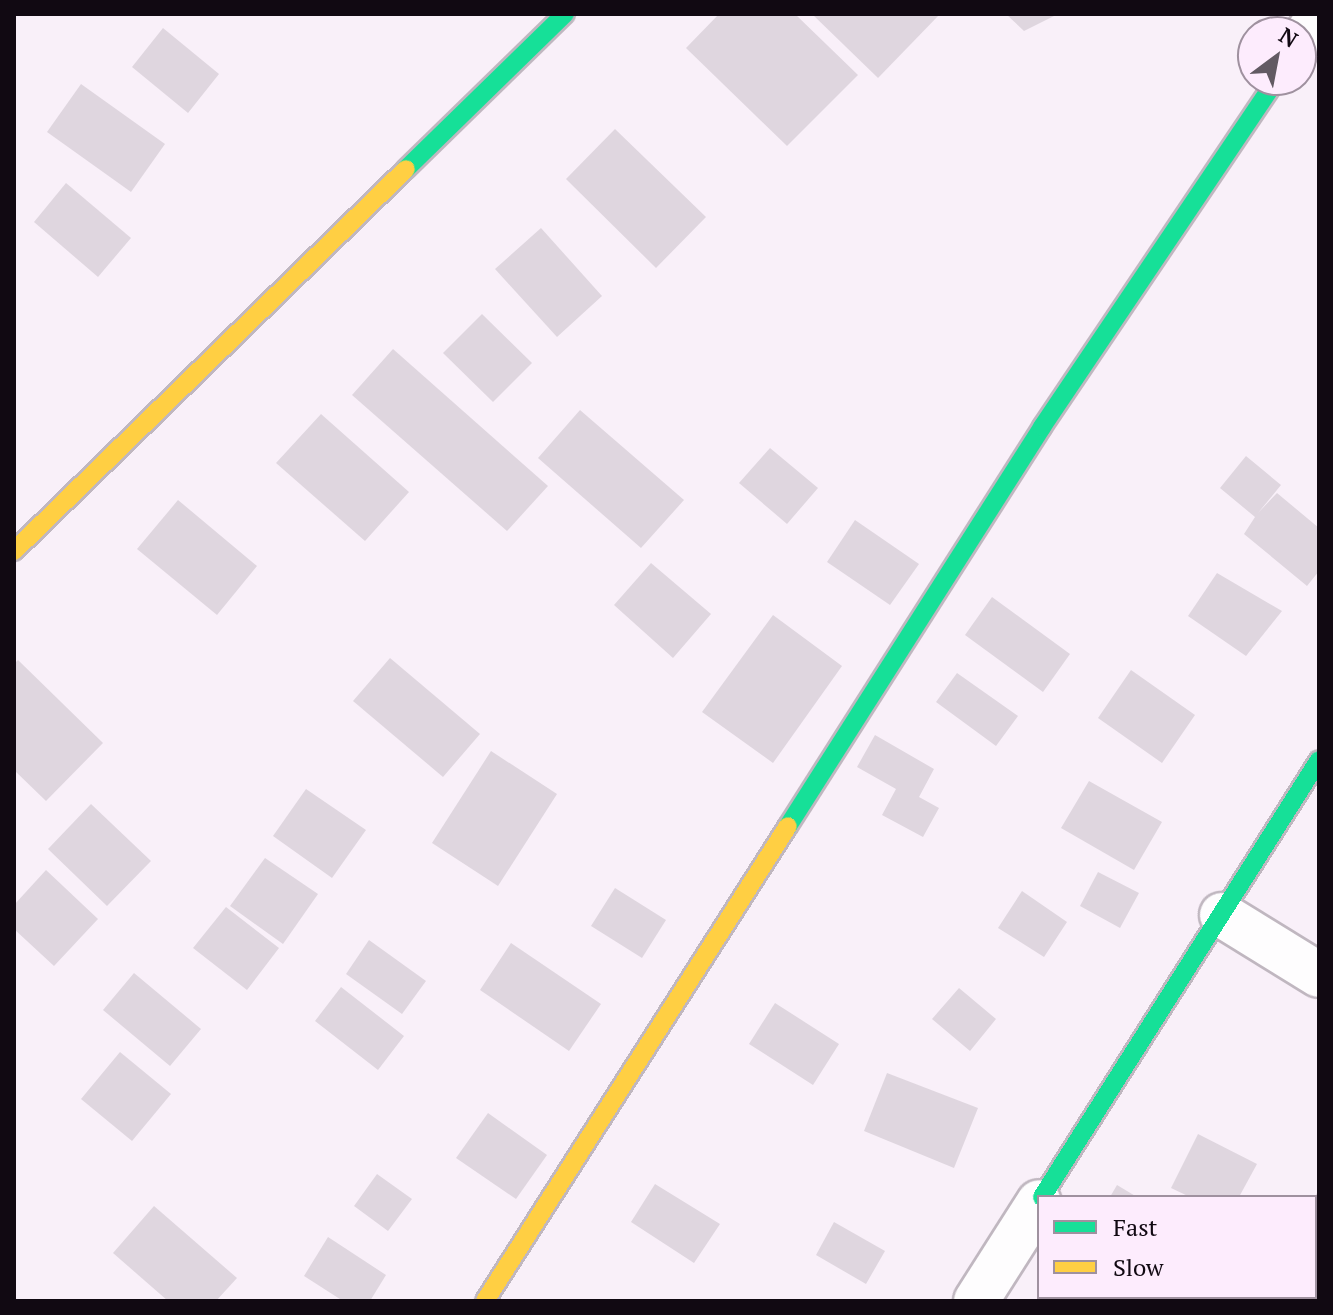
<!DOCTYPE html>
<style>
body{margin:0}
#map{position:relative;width:1333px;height:1315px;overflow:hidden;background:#f9f0f9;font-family:"PT Serif",serif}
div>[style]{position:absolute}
.building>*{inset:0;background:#dfd6df}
.roads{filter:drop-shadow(2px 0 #c0b7c0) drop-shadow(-2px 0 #c0b7c0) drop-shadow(0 2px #c0b7c0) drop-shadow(0 -2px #c0b7c0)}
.street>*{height:44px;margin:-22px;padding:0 22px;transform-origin:22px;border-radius:22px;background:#fefdfe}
.fast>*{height:18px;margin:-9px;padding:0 9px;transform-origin:9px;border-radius:9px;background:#16e098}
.slow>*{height:18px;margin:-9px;padding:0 9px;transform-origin:9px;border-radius:9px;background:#ffcf43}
span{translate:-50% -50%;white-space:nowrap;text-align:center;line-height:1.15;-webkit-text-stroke:7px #fdecfd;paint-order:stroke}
.frame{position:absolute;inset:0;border:16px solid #110912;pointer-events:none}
.legend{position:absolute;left:1037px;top:1195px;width:280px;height:104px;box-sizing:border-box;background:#fdecfd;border:2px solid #9f919f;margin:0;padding:10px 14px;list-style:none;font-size:24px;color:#110912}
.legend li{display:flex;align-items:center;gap:16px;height:40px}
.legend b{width:40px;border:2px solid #9f919f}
.north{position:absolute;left:1237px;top:16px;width:80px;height:80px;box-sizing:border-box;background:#fdecfd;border:2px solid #9f919f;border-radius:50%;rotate:32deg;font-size:22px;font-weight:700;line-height:32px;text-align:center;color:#110912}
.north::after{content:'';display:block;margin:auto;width:28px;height:36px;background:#625a63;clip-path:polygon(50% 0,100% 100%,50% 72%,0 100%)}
</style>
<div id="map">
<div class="building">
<i style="clip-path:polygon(719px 14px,795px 14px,858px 75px,787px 146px,686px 48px)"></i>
<i style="clip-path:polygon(812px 14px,940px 14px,878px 78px)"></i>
<i style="clip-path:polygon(1006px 14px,1058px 14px,1024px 31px)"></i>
<i style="clip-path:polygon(163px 28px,219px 74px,188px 113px,132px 67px)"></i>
<i style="clip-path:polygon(81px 84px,165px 144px,131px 192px,47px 132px)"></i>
<i style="clip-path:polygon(615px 129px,706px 217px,656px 268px,566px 179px)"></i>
<i style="clip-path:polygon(66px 183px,131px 238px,98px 277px,34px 222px)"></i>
<i style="clip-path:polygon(541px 228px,602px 296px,557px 337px,495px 269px)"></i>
<i style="clip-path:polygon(482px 314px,532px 363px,493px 402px,443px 353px)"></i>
<i style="clip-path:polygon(393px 349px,548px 486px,507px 531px,352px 395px)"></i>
<i style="clip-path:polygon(580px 410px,684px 500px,641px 548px,538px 458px)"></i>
<i style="clip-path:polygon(321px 414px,409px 492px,365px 541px,276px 463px)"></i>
<i style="clip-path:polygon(770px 448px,818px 488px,787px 524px,739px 483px)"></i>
<i style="clip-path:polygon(1246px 456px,1281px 485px,1258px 513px,1277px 493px,1319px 528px,1319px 571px,1307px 586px,1244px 534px,1255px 517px,1220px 488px)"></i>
<i style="clip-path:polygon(178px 500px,257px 566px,217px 615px,137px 549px)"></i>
<i style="clip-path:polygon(855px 520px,919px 564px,890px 605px,827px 562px)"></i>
<i style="clip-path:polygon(651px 563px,711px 614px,673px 658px,614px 605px)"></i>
<i style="clip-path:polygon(1217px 573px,1282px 611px,1246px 656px,1188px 616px)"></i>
<i style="clip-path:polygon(992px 597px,1070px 654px,1043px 692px,965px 635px)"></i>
<i style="clip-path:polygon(773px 615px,842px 666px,773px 763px,702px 712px)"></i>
<i style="clip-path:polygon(390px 658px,480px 734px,443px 777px,353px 701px)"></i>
<i style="clip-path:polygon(18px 660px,103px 743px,46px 801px,14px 770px,14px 664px)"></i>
<i style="clip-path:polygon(1131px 670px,1195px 715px,1162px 763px,1098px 718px)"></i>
<i style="clip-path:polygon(957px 673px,1018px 716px,996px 746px,936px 702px)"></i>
<i style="clip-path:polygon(875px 735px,934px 769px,919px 797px,939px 808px,923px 837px,882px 815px,896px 789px,857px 767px)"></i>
<i style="clip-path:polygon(491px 751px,557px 794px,498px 886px,432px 843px)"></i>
<i style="clip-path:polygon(1089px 781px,1162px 822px,1134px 870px,1061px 828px)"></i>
<i style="clip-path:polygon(306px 789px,366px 830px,332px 878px,273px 836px)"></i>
<i style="clip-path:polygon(91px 804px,151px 861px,107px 906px,48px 849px)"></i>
<i style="clip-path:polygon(265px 858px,318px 894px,283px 944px,230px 906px)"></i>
<i style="clip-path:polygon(46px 870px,98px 919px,54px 966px,14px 929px,14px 905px)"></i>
<i style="clip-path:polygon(1098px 872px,1139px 893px,1120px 928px,1080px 906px)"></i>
<i style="clip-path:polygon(615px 888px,666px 920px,642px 958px,591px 926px)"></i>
<i style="clip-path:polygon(1022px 891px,1067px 922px,1044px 957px,998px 928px)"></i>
<i style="clip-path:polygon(226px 907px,279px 948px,247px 990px,193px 948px)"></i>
<i style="clip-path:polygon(369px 940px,426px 981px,402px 1014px,346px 974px)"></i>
<i style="clip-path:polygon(511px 943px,601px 1004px,569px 1051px,480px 990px)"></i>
<i style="clip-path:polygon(134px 973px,201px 1029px,170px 1066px,103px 1010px)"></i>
<i style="clip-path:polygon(341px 987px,404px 1036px,378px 1070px,315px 1021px)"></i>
<i style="clip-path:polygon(959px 988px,996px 1019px,970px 1051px,932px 1019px)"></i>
<i style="clip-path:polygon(775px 1003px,839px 1044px,813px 1085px,749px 1044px)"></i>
<i style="clip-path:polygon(120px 1052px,171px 1094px,132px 1141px,81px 1099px)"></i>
<i style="clip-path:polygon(887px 1073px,978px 1108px,954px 1168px,864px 1131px)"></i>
<i style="clip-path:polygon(488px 1113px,547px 1155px,516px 1199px,456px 1158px)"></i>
<i style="clip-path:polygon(1198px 1134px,1257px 1164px,1239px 1197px,1190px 1197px,1171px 1188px)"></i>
<i style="clip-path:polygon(377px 1174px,412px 1199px,388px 1231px,354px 1206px)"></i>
<i style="clip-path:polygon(655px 1184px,720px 1224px,694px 1263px,631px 1222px)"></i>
<i style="clip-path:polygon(1117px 1185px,1137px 1197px,1110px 1197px)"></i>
<i style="clip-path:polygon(1319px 1190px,1319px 1290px,1315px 1288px,1315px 1196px)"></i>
<i style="clip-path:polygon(154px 1206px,237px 1278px,216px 1301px,168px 1301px,113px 1253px)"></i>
<i style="clip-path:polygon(834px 1222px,885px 1251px,866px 1284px,816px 1255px)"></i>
<i style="clip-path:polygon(328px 1237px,386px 1275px,370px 1301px,343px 1301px,304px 1276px)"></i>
<i style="clip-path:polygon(1050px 1297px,1207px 1297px,1205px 1301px,1047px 1301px)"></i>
</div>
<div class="roads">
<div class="street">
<i style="left:1301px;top:43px;width:32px;rotate:-56deg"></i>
<i style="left:1222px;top:915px;width:114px;rotate:31.7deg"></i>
<i style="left:976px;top:1301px;width:117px;rotate:-57.5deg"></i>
</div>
<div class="fast">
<i style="left:406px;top:169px;width:222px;rotate:-44.3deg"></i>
<i style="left:788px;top:826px;width:473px;rotate:-57.5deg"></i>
<i style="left:1042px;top:427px;width:419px;rotate:-56deg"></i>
<i style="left:1042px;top:1197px;width:517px;rotate:-57.63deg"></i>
</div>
<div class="slow">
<i style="left:14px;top:551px;width:547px;rotate:-44.26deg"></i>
<i style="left:485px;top:1301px;width:563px;rotate:-57.47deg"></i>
</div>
</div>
<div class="frame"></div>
<ul class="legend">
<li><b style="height:10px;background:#16e098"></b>Fast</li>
<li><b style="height:10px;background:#ffcf43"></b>Slow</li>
</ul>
<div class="north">N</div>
</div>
